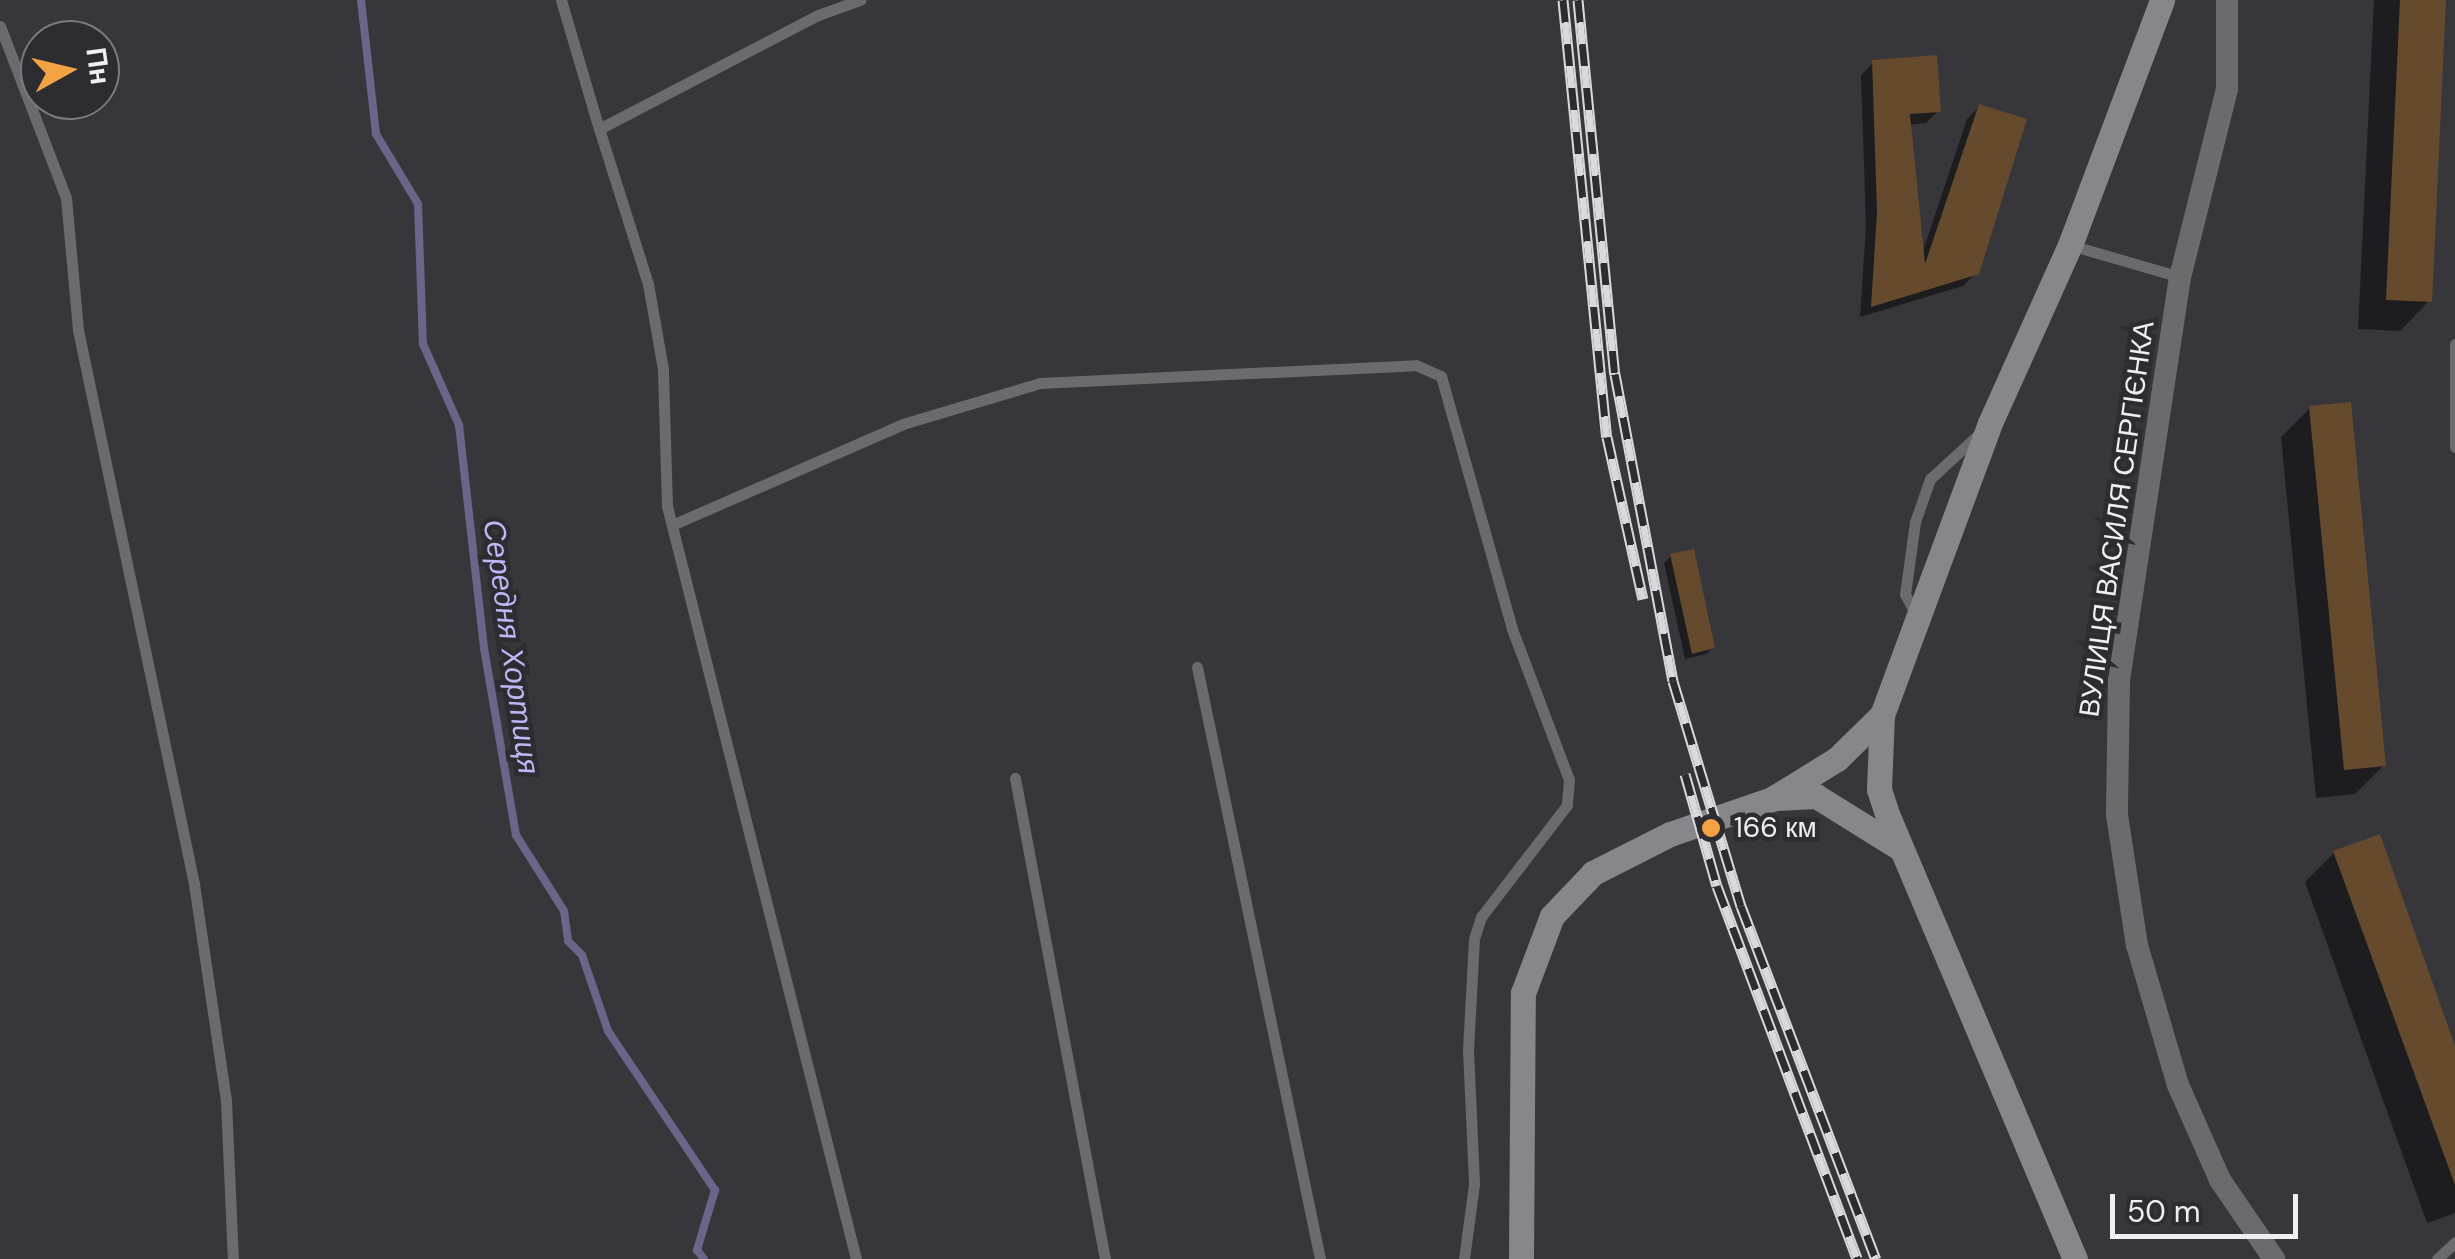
<!DOCTYPE html>
<meta charset="utf-8">
<style>
body{margin:0}
#map{position:relative;width:2455px;height:1259px;overflow:hidden;background:#37373b;font-family:"DM Sans",sans-serif}
div>[style]{position:absolute}
.shadow>*{inset:0;background:#0007}
.stream>*{height:8px;margin:-4px;padding:0 4px;transform-origin:4px;border-radius:4px;background:#69668a}
.building>*{inset:0;background:#654a2d}
.lane>*{height:11px;margin:-5.5px;padding:0 5.5px;transform-origin:5.5px;border-radius:5.5px;background:#6b6b6d}
.street>*{height:22px;margin:-11px;padding:0 11px;transform-origin:11px;border-radius:11px;background:#6b6b6d}
.secondary>*{height:25px;margin:-12.5px;padding:0 12.5px;transform-origin:12.5px;border-radius:12.5px;background:#87878a}
.rail>*{height:11px;margin-top:-5.5px;transform-origin:0;background:repeating-linear-gradient(90deg,#2d2d31 0 22px,#d9d9db 0 44px);box-sizing:border-box;border-block:2px solid #d9d9db}
.dots>*{width:28px;height:28px;translate:-50% -50%;box-sizing:border-box;border:5px solid #2d2d31;border-radius:50%}
span{translate:-50% -50%;white-space:nowrap;text-align:center;line-height:1.15;-webkit-text-stroke:9px #2d2d31;paint-order:stroke}
.street-label{font-size:28px;color:#efeff1}
.poi-label{font-size:28px;color:#efeff1}
.left{translate:0 -50%;text-align:left}
.water-label{font-size:30px;color:#bcb8f5;font-style:italic}
.north{position:absolute;left:20px;top:20px;width:100px;height:100px;box-sizing:border-box;background:#2d2d31;border:2px solid #7b7b7e;border-radius:50%;rotate:82deg;font-size:28px;font-weight:700;line-height:40px;text-align:center;color:#efeff1}
.north::after{content:'';display:block;margin:auto;width:35px;height:45px;background:#f4a344;clip-path:polygon(50% 0,100% 100%,50% 72%,0 100%)}
.scale{position:absolute;left:2110px;top:1194px;width:188px;height:45px;box-sizing:border-box;border:5px solid #efeff1;border-top:0;padding-left:12px;font-size:30px;line-height:35px;white-space:nowrap;color:#efeff1;-webkit-text-stroke:8px #2d2d31;paint-order:stroke}
</style>
<div id="map">
<div class="shadow">
<i style="clip-path:polygon(2374px 0,2444px 0,2429px 301px,2400px 331px,2358px 329px)"></i>
<i style="clip-path:polygon(1874px 62px,1938px 111px,1926px 123px,1909px 125px,1922px 254px,1967px 119px,1979px 107px,1976px 273px,1963px 286px,1860px 317px,1866px 226px,1861px 75px)"></i>
<i style="clip-path:polygon(2310px 408px,2384px 765px,2355px 794px,2316px 798px,2281px 437px)"></i>
<i style="clip-path:polygon(1671px 556px,1713px 648px,1706px 654px,1685px 659px,1664px 563px)"></i>
<i style="clip-path:polygon(2334px 853px,2455px 1053px,2455px 1213px,2427px 1223px,2305px 882px)"></i>
</div>
<div class="stream">
<i style="left:361px;top:0;width:135px;rotate:83.6deg"></i>
<i style="left:376px;top:134px;width:82px;rotate:59deg"></i>
<i style="left:418px;top:204px;width:140px;rotate:88deg"></i>
<i style="left:423px;top:344px;width:89px;rotate:66deg"></i>
<i style="left:459px;top:425px;width:224px;rotate:83.6deg"></i>
<i style="left:484px;top:648px;width:190px;rotate:80.3deg"></i>
<i style="left:516px;top:835px;width:90px;rotate:57.7deg"></i>
<i style="left:564px;top:911px;width:30px;rotate:82deg"></i>
<i style="left:568px;top:941px;width:20px;rotate:45deg"></i>
<i style="left:582px;top:955px;width:80px;rotate:71.1deg"></i>
<i style="left:608px;top:1031px;width:192px;rotate:56.1deg"></i>
<i style="left:715px;top:1190px;width:63px;rotate:106.7deg"></i>
<i style="left:697px;top:1250px;width:11px;rotate:52deg"></i>
</div>
<div class="building">
<i style="clip-path:polygon(2400px 0,2446px 0,2432px 302px,2386px 300px)"></i>
<i style="clip-path:polygon(1937px 55px,1941px 112px,1910px 114px,1925px 264px,1979px 104px,2027px 119px,1979px 274px,1871px 307px,1877px 212px,1872px 60px)"></i>
<i style="clip-path:polygon(2351px 402px,2386px 766px,2344px 770px,2309px 406px)"></i>
<i style="clip-path:polygon(1694px 549px,1715px 648px,1692px 654px,1670px 554px)"></i>
<i style="clip-path:polygon(2380px 834px,2455px 1046px,2455px 1185px,2333px 851px)"></i>
</div>
<div class="lane">
<i style="left:561px;top:0;width:134px;rotate:73.6deg"></i>
<i style="left:0;top:26px;width:184px;rotate:69deg"></i>
<i style="left:66px;top:198px;width:133px;rotate:84.8deg"></i>
<i style="left:78px;top:330px;width:566px;rotate:78.17deg"></i>
<i style="left:194px;top:884px;width:219px;rotate:81.6deg"></i>
<i style="left:226px;top:1101px;width:158px;rotate:87.5deg"></i>
<i style="left:2070px;top:245px;width:115px;rotate:16.2deg"></i>
<i style="left:2455px;top:344px;width:103px;rotate:90deg"></i>
<i style="left:672px;top:525px;width:255px;rotate:-23.6deg"></i>
<i style="left:906px;top:423px;width:140px;rotate:-16.6deg"></i>
<i style="left:1040px;top:383px;width:376px;rotate:-2.7deg"></i>
<i style="left:1416px;top:365px;width:27px;rotate:24deg"></i>
<i style="left:1441px;top:376px;width:263px;rotate:74.3deg"></i>
<i style="left:1512px;top:629px;width:161px;rotate:69.3deg"></i>
<i style="left:1569px;top:780px;width:25px;rotate:95deg"></i>
<i style="left:1567px;top:805px;width:141px;rotate:127.5deg"></i>
<i style="left:1481px;top:917px;width:23px;rotate:108deg"></i>
<i style="left:1474px;top:939px;width:111px;rotate:93.1deg"></i>
<i style="left:1468px;top:1050px;width:134px;rotate:87.4deg"></i>
<i style="left:1474px;top:1184px;width:76px;rotate:97.6deg"></i>
<i style="left:1917px;top:616px;width:25px;rotate:-119deg"></i>
<i style="left:1905px;top:594px;width:73px;rotate:-82.1deg"></i>
<i style="left:1915px;top:522px;width:46px;rotate:-70.8deg"></i>
<i style="left:1930px;top:479px;width:68px;rotate:-42.6deg"></i>
<i style="left:1197px;top:667px;width:605px;rotate:78.26deg"></i>
<i style="left:1015px;top:778px;width:489px;rotate:79.4deg"></i>
<i style="left:856px;top:1259px;width:776px;rotate:-104.09deg"></i>
<i style="left:667px;top:506px;width:137px;rotate:-91.7deg"></i>
<i style="left:663px;top:369px;width:86px;rotate:-100deg"></i>
<i style="left:648px;top:284px;width:163px;rotate:-107.5deg"></i>
<i style="left:599px;top:129px;width:247px;rotate:-27.5deg"></i>
<i style="left:818px;top:15px;width:45px;rotate:-19.7deg"></i>
<i style="left:2437px;top:1259px;width:25px;rotate:-43deg"></i>
</div>
<div class="street">
<i style="left:2227px;top:0;width:89px;rotate:90deg"></i>
<i style="left:2227px;top:89px;width:194px;rotate:104deg"></i>
<i style="left:2180px;top:277px;width:410px;rotate:98.6deg"></i>
<i style="left:2119px;top:682px;width:133px;rotate:90.9deg"></i>
<i style="left:2117px;top:815px;width:132px;rotate:81.3deg"></i>
<i style="left:2137px;top:945px;width:146px;rotate:73.7deg"></i>
<i style="left:2178px;top:1085px;width:104px;rotate:66.1deg"></i>
<i style="left:2220px;top:1180px;width:96px;rotate:55.6deg"></i>
</div>
<div class="secondary">
<i style="left:1777px;top:798px;width:39px;rotate:-3deg"></i>
<i style="left:1816px;top:796px;width:97px;rotate:31.9deg"></i>
<i style="left:1521px;top:1259px;width:266px;rotate:-89.6deg"></i>
<i style="left:1523px;top:993px;width:82px;rotate:-69.4deg"></i>
<i style="left:1552px;top:916px;width:59px;rotate:-46.4deg"></i>
<i style="left:1593px;top:873px;width:86px;rotate:-26.9deg"></i>
<i style="left:1670px;top:834px;width:108px;rotate:-18.9deg"></i>
<i style="left:1772px;top:799px;width:76px;rotate:-31.6deg"></i>
<i style="left:1837px;top:759px;width:63px;rotate:-44.4deg"></i>
<i style="left:2075px;top:1259px;width:480px;rotate:-112.9deg"></i>
<i style="left:1888px;top:817px;width:29px;rotate:-108deg"></i>
<i style="left:1879px;top:789px;width:74px;rotate:-87.7deg"></i>
<i style="left:1882px;top:715px;width:311px;rotate:-69.7deg"></i>
<i style="left:1990px;top:423px;width:195px;rotate:-65.8deg"></i>
<i style="left:2070px;top:245px;width:262px;rotate:-69.4deg"></i>
</div>
<div class="rail">
<i style="left:1563px;top:0;width:439px;rotate:84.3deg"></i>
<i style="left:1607px;top:437px;width:166px;rotate:77.5deg"></i>
<i style="left:1578px;top:0;width:376px;rotate:84.4deg"></i>
<i style="left:1615px;top:374px;width:312px;rotate:79.3deg"></i>
<i style="left:1673px;top:681px;width:235px;rotate:73.2deg"></i>
<i style="left:1741px;top:906px;width:378px;rotate:69.1deg"></i>
<i style="left:1685px;top:774px;width:116px;rotate:74.1deg"></i>
<i style="left:1717px;top:886px;width:398px;rotate:69.4deg"></i>
</div>
<div class="dots">
<i style="left:1711px;top:828px;background:#f4a344"></i>
</div>
<div class="street-label">
<span style="left:2117px;top:519px;rotate:-82deg">ВУЛИЦЯ ВАСИЛЯ СЕРГІЄНКА</span>
</div>
<div class="poi-label">
<span class="left" style="left:1734px;top:828px">166 км</span>
</div>
<div class="water-label">
<span style="left:511px;top:647px;rotate:82deg">Середня Хортиця</span>
</div>
<div class="north">Пн</div>
<div class="scale">50 m</div>
</div>
